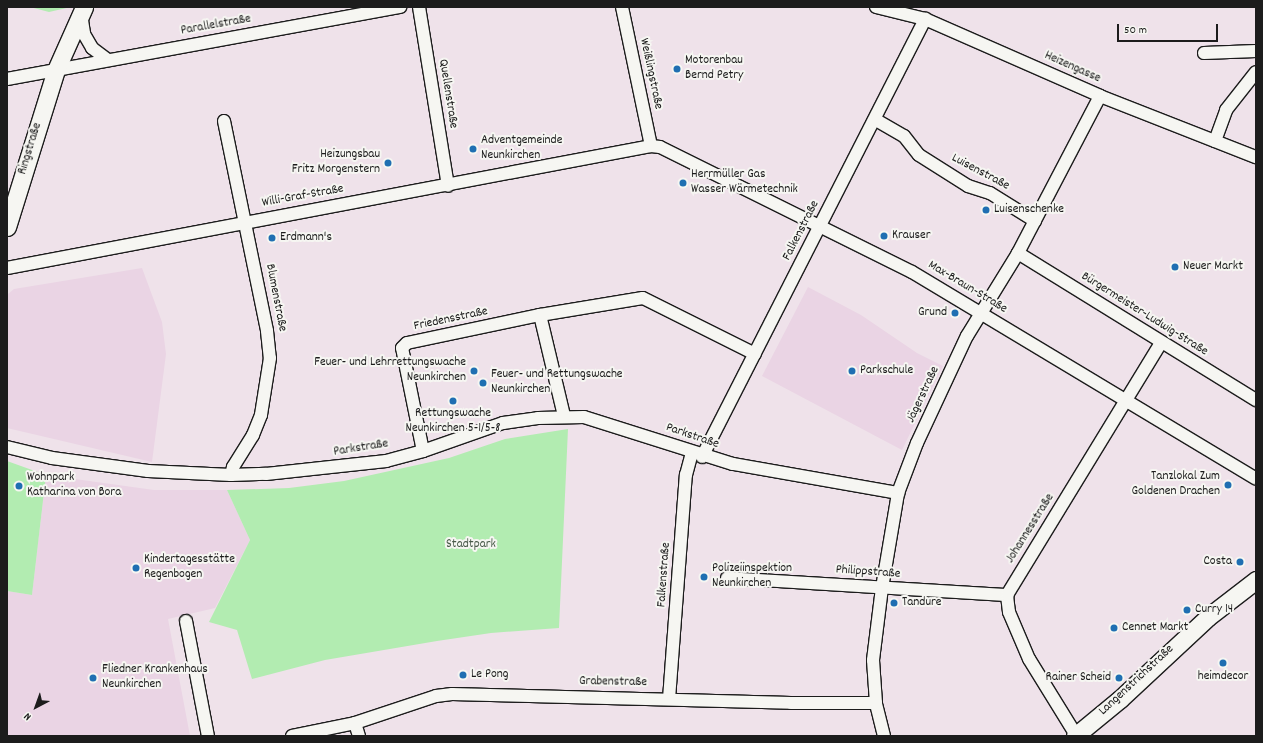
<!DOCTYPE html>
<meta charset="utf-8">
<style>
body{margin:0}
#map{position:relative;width:1263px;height:743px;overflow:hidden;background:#efe2ea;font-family:Dekko,sans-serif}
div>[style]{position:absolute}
.built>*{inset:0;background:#ead4e4}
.green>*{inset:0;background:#b2ecb1}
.roads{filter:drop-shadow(1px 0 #1c1c1c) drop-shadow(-1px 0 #1c1c1c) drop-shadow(0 1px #1c1c1c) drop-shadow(0 -1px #1c1c1c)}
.street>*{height:12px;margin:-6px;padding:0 6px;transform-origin:6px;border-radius:6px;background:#f6f6f2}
.secondary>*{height:17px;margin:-8.5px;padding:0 8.5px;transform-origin:8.5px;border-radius:8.5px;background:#f6f6f2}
.dots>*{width:11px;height:11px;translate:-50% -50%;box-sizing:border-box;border:2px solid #f6f6f2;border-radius:50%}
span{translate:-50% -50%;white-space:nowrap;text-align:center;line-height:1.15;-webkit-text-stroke:4px #f6f6f2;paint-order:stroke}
.street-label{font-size:13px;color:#1c1c1c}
.poi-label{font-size:13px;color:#1c1c1c}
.left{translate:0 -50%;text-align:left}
.right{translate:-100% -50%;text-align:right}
.park-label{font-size:13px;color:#495a49}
.frame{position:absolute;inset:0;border:8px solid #1c1c1c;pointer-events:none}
.north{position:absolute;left:16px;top:687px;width:40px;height:40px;-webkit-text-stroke:3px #f6f6f2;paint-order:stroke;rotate:221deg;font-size:11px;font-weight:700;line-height:16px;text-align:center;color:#1c1c1c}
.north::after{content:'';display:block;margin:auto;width:14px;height:18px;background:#1c1c1c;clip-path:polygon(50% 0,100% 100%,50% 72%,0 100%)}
.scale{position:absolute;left:1117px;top:24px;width:101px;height:18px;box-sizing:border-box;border:2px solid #1c1c1c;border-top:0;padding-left:5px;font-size:12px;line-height:14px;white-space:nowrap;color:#1c1c1c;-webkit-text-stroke:3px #f6f6f2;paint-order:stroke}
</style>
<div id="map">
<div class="built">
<i style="clip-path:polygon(142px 268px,162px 322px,166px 354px,152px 462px,7px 428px,8px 294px,14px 289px)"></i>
<i style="clip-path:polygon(808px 287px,861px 315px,917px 353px,943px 366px,902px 450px,762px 376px)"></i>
<i style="clip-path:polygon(46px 475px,154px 490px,227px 490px,250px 540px,215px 608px,168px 619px,190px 736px,7px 736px,7px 591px,32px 595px)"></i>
</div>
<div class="green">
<i style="clip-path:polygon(30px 7px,71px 7px,49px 12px)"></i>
<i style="clip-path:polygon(568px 429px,559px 628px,491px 633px,437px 641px,325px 660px,252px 679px,237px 630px,209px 622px,250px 540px,227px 490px,289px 488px,344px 481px,449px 458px,505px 439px)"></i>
<i style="clip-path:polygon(7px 461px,46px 475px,32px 595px,7px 591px)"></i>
</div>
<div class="roads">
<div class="street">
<i style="left:419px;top:7px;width:181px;rotate:80.8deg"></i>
<i style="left:622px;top:7px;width:142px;rotate:78.2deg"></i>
<i style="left:876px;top:7px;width:50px;rotate:13.8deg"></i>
<i style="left:925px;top:19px;width:191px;rotate:23.7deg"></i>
<i style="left:1100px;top:96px;width:168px;rotate:21.4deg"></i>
<i style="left:81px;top:14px;width:20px;rotate:81deg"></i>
<i style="left:84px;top:34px;width:16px;rotate:60deg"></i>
<i style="left:92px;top:48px;width:20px;rotate:37deg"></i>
<i style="left:1204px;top:53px;width:52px;rotate:-2.2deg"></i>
<i style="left:7px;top:79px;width:400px;rotate:-10.4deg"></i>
<i style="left:876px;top:120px;width:32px;rotate:30deg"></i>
<i style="left:904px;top:136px;width:24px;rotate:52deg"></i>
<i style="left:919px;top:155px;width:58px;rotate:32.3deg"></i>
<i style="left:968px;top:186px;width:23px;rotate:18deg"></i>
<i style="left:990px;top:193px;width:53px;rotate:31.9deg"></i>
<i style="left:224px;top:121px;width:214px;rotate:78.4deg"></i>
<i style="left:267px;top:331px;width:27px;rotate:84deg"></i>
<i style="left:270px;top:358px;width:58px;rotate:99deg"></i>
<i style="left:261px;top:415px;width:22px;rotate:112deg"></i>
<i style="left:253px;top:435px;width:38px;rotate:122deg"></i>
<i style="left:233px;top:467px;width:8px;rotate:104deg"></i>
<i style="left:1215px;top:141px;width:33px;rotate:-70deg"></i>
<i style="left:1226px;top:110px;width:48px;rotate:-51.7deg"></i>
<i style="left:1018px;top:253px;width:280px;rotate:31.7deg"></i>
<i style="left:7px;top:268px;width:655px;rotate:-10.73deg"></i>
<i style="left:651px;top:146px;width:9px;rotate:6deg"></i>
<i style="left:660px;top:147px;width:281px;rotate:26.4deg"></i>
<i style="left:912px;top:272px;width:401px;rotate:31deg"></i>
<i style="left:540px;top:315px;width:104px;rotate:76.6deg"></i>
<i style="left:7px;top:447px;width:46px;rotate:13.7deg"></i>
<i style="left:52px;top:458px;width:97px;rotate:7.7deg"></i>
<i style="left:148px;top:471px;width:83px;rotate:2.8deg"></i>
<i style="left:231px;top:475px;width:35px;rotate:-2deg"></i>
<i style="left:266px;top:474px;width:121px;rotate:-6.2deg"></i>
<i style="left:386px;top:461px;width:38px;rotate:-15deg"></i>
<i style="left:423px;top:451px;width:85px;rotate:-19.3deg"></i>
<i style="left:503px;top:423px;width:35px;rotate:-8deg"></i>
<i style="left:538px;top:418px;width:46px;rotate:-1.2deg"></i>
<i style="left:584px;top:417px;width:156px;rotate:17.5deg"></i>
<i style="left:733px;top:464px;width:168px;rotate:10deg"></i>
<i style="left:423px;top:451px;width:105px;rotate:-101.5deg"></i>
<i style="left:402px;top:348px;width:7px;rotate:-45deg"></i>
<i style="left:407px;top:343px;width:136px;rotate:-11.9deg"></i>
<i style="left:540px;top:315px;width:104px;rotate:-9.4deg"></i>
<i style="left:643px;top:298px;width:125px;rotate:26.6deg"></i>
<i style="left:702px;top:457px;width:492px;rotate:-63deg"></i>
<i style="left:727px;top:578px;width:281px;rotate:3.5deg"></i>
<i style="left:186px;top:621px;width:117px;rotate:79.2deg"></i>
<i style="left:669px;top:699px;width:225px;rotate:-85.7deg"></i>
<i style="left:686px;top:475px;width:23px;rotate:-75deg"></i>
<i style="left:355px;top:723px;width:14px;rotate:73deg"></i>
<i style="left:1076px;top:735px;width:89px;rotate:-121.7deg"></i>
<i style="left:1029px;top:659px;width:51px;rotate:-113.1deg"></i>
<i style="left:1009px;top:612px;width:17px;rotate:-97deg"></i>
<i style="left:1007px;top:595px;width:295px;rotate:-58.6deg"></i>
<i style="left:292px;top:736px;width:64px;rotate:-11.7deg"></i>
<i style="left:355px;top:723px;width:85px;rotate:-18.4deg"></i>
<i style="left:436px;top:696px;width:16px;rotate:-7deg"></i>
<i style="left:452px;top:694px;width:339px;rotate:1.5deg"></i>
<i style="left:791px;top:703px;width:85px"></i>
<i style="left:884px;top:736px;width:34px;rotate:-104deg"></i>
<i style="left:876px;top:703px;width:43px;rotate:-94deg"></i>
<i style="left:873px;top:660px;width:73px;rotate:-82.9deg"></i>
<i style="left:882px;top:588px;width:96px;rotate:-80.4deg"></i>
<i style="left:898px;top:493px;width:53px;rotate:-69.2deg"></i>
<i style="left:917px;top:443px;width:118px;rotate:-65deg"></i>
<i style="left:967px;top:336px;width:97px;rotate:-58.4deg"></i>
<i style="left:1018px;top:253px;width:177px;rotate:-62.4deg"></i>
</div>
<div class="secondary">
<i style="left:7px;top:227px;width:164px;rotate:-72.7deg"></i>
<i style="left:56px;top:70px;width:69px;rotate:-66deg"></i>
<i style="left:1075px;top:736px;width:58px;rotate:-39.4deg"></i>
<i style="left:1120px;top:699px;width:120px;rotate:-43deg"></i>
<i style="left:1208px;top:617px;width:61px;rotate:-37.6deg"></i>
</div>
</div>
<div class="dots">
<i style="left:677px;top:69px;background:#1f6fb2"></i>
<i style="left:473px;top:149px;background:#1f6fb2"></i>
<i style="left:388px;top:163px;background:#1f6fb2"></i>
<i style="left:683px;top:183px;background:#1f6fb2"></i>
<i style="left:986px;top:210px;background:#1f6fb2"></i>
<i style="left:884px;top:236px;background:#1f6fb2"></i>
<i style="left:272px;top:238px;background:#1f6fb2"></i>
<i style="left:1175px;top:267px;background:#1f6fb2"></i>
<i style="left:955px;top:313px;background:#1f6fb2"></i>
<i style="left:474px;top:371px;background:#1f6fb2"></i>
<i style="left:852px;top:371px;background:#1f6fb2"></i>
<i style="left:483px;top:383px;background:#1f6fb2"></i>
<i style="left:453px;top:401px;background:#1f6fb2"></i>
<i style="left:1228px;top:485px;background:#1f6fb2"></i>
<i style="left:19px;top:486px;background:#1f6fb2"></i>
<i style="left:1240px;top:562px;background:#1f6fb2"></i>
<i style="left:136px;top:568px;background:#1f6fb2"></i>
<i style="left:704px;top:577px;background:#1f6fb2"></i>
<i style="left:894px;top:603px;background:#1f6fb2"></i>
<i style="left:1187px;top:610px;background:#1f6fb2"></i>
<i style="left:1114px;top:628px;background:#1f6fb2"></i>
<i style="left:1223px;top:663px;background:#1f6fb2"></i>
<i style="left:463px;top:675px;background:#1f6fb2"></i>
<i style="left:93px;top:678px;background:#1f6fb2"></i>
<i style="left:1119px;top:678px;background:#1f6fb2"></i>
</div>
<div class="street-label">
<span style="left:216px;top:26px;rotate:-10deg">Parallelstraße</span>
<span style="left:1072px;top:68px;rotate:24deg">Heizengasse</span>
<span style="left:650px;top:74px;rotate:78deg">Weißlingstraße</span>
<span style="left:447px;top:94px;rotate:81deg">Quellenstraße</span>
<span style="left:31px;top:149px;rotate:-73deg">Ringstraße</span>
<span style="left:980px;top:173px;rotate:28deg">Luisenstraße</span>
<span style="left:303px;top:197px;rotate:-10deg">Willi-Graf-Straße</span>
<span style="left:802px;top:231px;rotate:-63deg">Falkenstraße</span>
<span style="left:967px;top:288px;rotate:31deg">Max-Braun-Straße</span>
<span style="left:275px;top:298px;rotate:79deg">Blumenstraße</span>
<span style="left:1144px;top:315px;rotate:32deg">Bürgermeister-Ludwig-Straße</span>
<span style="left:451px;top:320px;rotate:-12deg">Friedensstraße</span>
<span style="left:924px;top:395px;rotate:-65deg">Jägerstraße</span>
<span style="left:692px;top:437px;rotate:19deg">Parkstraße</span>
<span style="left:361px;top:449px;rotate:-9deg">Parkstraße</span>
<span style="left:1031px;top:529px;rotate:-58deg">Johannesstraße</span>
<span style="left:868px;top:573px;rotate:4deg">Philippstraße</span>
<span style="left:665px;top:575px;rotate:-86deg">Falkenstraße</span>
<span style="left:1137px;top:681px;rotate:-43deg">Langenstrichstraße</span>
<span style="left:613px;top:683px;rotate:1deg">Grabenstraße</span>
</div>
<div class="poi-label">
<span class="left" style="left:685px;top:69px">Motorenbau<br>Bernd Petry</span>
<span class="left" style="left:481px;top:149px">Adventgemeinde<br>Neunkirchen</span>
<span class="right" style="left:380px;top:163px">Heizungsbau<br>Fritz Morgenstern</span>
<span class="left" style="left:691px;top:183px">Herrmüller Gas<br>Wasser Wärmetechnik</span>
<span class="left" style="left:994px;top:210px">Luisenschenke</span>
<span class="left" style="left:892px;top:236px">Krauser</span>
<span class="left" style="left:280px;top:238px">Erdmann's</span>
<span class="left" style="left:1183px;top:267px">Neuer Markt</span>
<span class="right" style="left:947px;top:313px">Grund</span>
<span class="right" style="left:466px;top:371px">Feuer- und Lehrrettungswache<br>Neunkirchen</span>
<span class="left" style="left:860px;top:371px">Parkschule</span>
<span class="left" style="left:491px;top:383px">Feuer- und Rettungswache<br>Neunkirchen</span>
<span style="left:453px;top:422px">Rettungswache<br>Neunkirchen 5-1/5-8</span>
<span class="right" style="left:1220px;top:485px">Tanzlokal Zum<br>Goldenen Drachen</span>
<span class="left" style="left:27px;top:486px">Wohnpark<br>Katharina von Bora</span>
<span class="left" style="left:144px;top:568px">Kindertagesstätte<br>Regenbogen</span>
<span class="right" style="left:1232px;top:562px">Costa</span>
<span class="left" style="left:712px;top:577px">Polizeiinspektion<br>Neunkirchen</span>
<span class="left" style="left:902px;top:603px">Tandure</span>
<span class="left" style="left:1195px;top:610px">Curry 14</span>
<span class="left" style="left:1122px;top:628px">Cennet Markt</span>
<span class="left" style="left:102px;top:678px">Fliedner Krankenhaus<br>Neunkirchen</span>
<span class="left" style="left:471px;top:675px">Le Pong</span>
<span style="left:1223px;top:677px">heimdecor</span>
<span class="right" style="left:1111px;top:678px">Rainer Scheid</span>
</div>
<div class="park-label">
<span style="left:471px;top:545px">Stadtpark</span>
</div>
<div class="frame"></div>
<div class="north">N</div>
<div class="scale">50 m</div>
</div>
